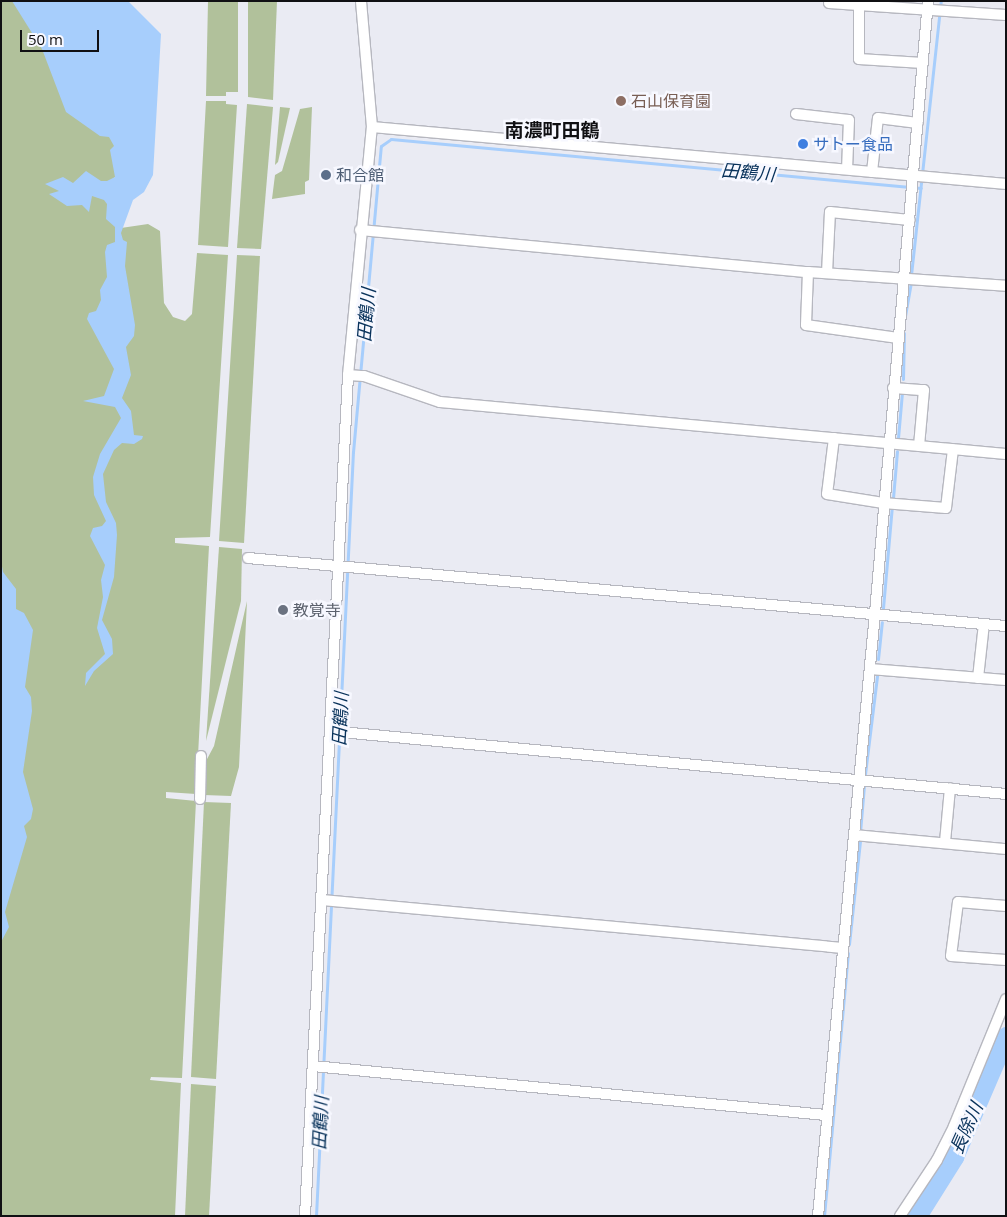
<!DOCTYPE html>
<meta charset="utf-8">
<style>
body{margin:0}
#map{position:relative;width:1007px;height:1217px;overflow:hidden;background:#eaebf3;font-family:"Open Sans","Noto Sans JP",sans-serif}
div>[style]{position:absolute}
.green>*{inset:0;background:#b1c19b}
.water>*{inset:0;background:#a7cefc}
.stream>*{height:3px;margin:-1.5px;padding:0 1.5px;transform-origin:1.5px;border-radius:1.5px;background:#a7cefc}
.river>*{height:19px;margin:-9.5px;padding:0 9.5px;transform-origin:9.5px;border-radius:9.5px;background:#a7cefc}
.roads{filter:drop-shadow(1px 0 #b6b7bf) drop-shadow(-1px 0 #b6b7bf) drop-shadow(0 1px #b6b7bf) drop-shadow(0 -1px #b6b7bf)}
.minor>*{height:10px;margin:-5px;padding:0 5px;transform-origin:5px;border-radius:5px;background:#fff}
.dots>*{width:14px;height:14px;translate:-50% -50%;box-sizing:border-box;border:2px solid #f7f8ff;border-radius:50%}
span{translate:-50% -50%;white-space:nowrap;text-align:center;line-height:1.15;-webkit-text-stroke:5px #f7f8ff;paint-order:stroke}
.education-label{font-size:16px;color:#785e54}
.left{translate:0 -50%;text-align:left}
.shop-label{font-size:16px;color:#366cbe}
.service-label{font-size:16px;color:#4e5e75}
.worship-label{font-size:16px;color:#5b616d}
.water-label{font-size:18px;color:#07315a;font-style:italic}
.quarter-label{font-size:19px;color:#101013;font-weight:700}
.frame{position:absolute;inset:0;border:2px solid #101013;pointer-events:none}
.scale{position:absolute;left:20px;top:30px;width:79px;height:22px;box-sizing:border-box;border:2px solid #101013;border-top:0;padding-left:6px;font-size:15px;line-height:18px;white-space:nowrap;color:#101013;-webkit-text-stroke:4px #f7f8ff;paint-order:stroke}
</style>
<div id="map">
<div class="green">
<i style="clip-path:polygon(1px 1px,76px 1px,113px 133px,118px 170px,113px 181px,121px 228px,148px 224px,160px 231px,164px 303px,173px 317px,185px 321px,192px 314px,197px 253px,228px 255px,210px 537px,175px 538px,175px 543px,209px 546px,196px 794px,166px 792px,166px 798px,196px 801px,182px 1078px,151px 1077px,150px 1080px,181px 1083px,175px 1216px,1px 1216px)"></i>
<i style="clip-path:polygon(208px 1px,238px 1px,238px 92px,226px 92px,226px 96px,206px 96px)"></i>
<i style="clip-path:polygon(248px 1px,277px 1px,273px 100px,248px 97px)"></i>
<i style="clip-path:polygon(206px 101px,226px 101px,226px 104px,237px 105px,228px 247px,198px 245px)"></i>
<i style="clip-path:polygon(247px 104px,273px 107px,261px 249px,237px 248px)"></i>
<i style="clip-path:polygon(280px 107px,290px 108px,278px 162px,275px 165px)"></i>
<i style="clip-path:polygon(312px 107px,309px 180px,305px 182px,305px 194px,272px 199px,275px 175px,282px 171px,300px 109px)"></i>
<i style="clip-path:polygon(237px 255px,260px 256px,244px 543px,219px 541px)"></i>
<i style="clip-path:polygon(219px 547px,242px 549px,241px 601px,206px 741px)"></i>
<i style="clip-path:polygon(247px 601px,239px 767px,231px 796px,204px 795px,206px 761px,214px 746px)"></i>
<i style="clip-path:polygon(204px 802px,231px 803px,216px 1079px,191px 1077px)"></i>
<i style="clip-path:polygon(191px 1084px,216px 1086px,209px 1216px,185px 1216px)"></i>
</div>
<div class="water">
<i style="clip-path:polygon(12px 1px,128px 1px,161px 34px,153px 175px,144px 192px,133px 200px,121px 233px,123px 240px,127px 242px,125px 266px,135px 325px,134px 336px,126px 347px,131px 375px,122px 398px,131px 411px,134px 435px,143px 436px,142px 439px,134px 444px,122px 443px,114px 450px,103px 474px,106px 502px,116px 523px,117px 535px,114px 577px,102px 620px,112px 639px,113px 654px,94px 671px,85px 686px,86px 673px,105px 654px,97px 628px,103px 597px,101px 580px,105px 565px,90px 536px,93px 528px,102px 526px,106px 521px,94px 495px,93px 477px,100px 454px,121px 418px,115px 407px,83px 401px,104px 396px,114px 369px,87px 319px,89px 313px,96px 311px,101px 300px,100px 290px,107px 277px,105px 252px,107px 245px,115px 242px,115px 227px,106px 219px,107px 204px,104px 200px,92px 196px,89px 212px,82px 205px,67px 206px,49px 194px,59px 191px,45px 184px,63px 177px,73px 183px,86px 171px,101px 181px,107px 181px,115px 177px,110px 150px,114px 146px,109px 137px,100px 136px,66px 112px,42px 49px)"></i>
<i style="clip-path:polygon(1px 561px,3px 572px,16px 589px,16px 609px,24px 613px,33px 630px,25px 687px,31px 697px,32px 711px,23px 772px,33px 809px,31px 819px,24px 826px,27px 837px,5px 912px,9px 927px,1px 942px)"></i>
</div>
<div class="stream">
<i style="left:911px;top:275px;width:276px;rotate:-83.8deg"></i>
<i style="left:905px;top:316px;width:34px;rotate:-80deg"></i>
<i style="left:903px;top:379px;width:46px;rotate:-88.8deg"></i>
<i style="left:898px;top:438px;width:46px;rotate:-85deg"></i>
<i style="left:893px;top:498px;width:47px;rotate:-85.1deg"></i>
<i style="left:883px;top:608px;width:102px;rotate:-85deg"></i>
<i style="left:878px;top:659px;width:37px;rotate:-84deg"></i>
<i style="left:865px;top:774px;width:99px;rotate:-83deg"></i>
<i style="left:860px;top:832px;width:47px;rotate:-85.1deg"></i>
<i style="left:849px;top:944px;width:104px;rotate:-83.9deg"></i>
<i style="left:316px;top:1216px;width:765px;rotate:-87.23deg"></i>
<i style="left:353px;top:452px;width:307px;rotate:-84.8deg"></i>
<i style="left:381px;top:146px;width:12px;rotate:-35deg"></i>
<i style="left:391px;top:139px;width:532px;rotate:5.28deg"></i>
<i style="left:824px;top:1216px;width:264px;rotate:-84.8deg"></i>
</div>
<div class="river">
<i style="left:917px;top:1216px;width:70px;rotate:-57.9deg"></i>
<i style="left:954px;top:1157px;width:132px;rotate:-66.7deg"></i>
</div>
<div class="roads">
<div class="minor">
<i style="left:829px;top:3px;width:177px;rotate:3.9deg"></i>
<i style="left:859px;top:6px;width:53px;rotate:90deg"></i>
<i style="left:859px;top:59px;width:64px;rotate:3.6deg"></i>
<i style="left:796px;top:114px;width:53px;rotate:6.5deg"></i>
<i style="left:849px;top:120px;width:49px;rotate:92.3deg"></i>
<i style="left:372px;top:127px;width:637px;rotate:5.14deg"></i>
<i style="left:872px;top:172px;width:54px;rotate:-83.7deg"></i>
<i style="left:878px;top:118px;width:40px;rotate:7.1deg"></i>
<i style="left:360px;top:230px;width:450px;rotate:5.4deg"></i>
<i style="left:808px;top:272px;width:198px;rotate:4deg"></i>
<i style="left:808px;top:272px;width:53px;rotate:92.2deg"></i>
<i style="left:806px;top:325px;width:93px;rotate:8deg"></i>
<i style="left:827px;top:273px;width:61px;rotate:-87.2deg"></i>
<i style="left:830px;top:212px;width:80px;rotate:5.7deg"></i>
<i style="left:348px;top:375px;width:16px;rotate:4deg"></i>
<i style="left:364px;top:376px;width:80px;rotate:18.9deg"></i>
<i style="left:440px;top:402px;width:568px;rotate:5.25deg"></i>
<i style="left:893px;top:388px;width:31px;rotate:4deg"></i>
<i style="left:924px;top:390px;width:56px;rotate:95.1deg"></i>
<i style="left:834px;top:438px;width:56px;rotate:97.1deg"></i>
<i style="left:827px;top:494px;width:57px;rotate:9.1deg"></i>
<i style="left:883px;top:503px;width:63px;rotate:4.5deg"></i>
<i style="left:946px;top:508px;width:59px;rotate:-83.2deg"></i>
<i style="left:248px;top:558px;width:761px;rotate:5.13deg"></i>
<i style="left:870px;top:669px;width:136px;rotate:4.6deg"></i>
<i style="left:978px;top:678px;width:54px;rotate:-83.7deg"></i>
<i style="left:330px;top:731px;width:679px;rotate:5.32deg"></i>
<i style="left:200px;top:799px;width:43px;rotate:-88.7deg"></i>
<i style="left:854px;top:835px;width:153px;rotate:5.3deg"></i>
<i style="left:945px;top:842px;width:54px;rotate:-84.7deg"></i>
<i style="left:322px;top:900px;width:523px;rotate:5.26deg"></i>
<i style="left:1006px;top:906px;width:48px;rotate:-175.2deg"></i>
<i style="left:958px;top:902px;width:54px;rotate:97.4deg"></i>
<i style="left:951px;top:956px;width:55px;rotate:4.2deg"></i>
<i style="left:313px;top:1066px;width:515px;rotate:5.46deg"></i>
<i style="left:305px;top:1216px;width:842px;rotate:-87.07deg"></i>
<i style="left:348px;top:375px;width:249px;rotate:-84.5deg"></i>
<i style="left:372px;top:127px;width:126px;rotate:-95deg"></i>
<i style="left:818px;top:1216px;width:606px;rotate:-84.6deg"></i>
<i style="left:875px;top:613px;width:614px;rotate:-85.05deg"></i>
<i style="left:900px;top:1216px;width:67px;rotate:-56.5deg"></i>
<i style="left:937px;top:1160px;width:38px;rotate:-63deg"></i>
<i style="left:954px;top:1126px;width:137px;rotate:-67.7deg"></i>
</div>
</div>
<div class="dots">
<i style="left:621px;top:101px;background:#8d6e63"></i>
<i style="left:803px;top:144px;background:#3f7fe0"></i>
<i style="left:326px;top:175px;background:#5c6f8a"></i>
<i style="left:283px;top:610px;background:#6b7280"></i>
</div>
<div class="education-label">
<span class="left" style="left:631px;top:101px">石山保育園</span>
</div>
<div class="shop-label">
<span class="left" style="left:813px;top:144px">サトー食品</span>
</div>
<div class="service-label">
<span class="left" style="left:336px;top:175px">和合館</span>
</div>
<div class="worship-label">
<span class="left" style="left:293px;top:610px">教覚寺</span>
</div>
<div class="water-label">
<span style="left:748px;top:172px;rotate:5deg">田鶴川</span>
<span style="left:366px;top:315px;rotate:-85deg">田鶴川</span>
<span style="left:340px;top:719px;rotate:-87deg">田鶴川</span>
<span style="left:320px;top:1123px;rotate:-87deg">田鶴川</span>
<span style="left:966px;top:1128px;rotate:-66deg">長除川</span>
</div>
<div class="quarter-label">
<span style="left:552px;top:131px">南濃町田鶴</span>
</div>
<div class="frame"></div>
<div class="scale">50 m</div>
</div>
